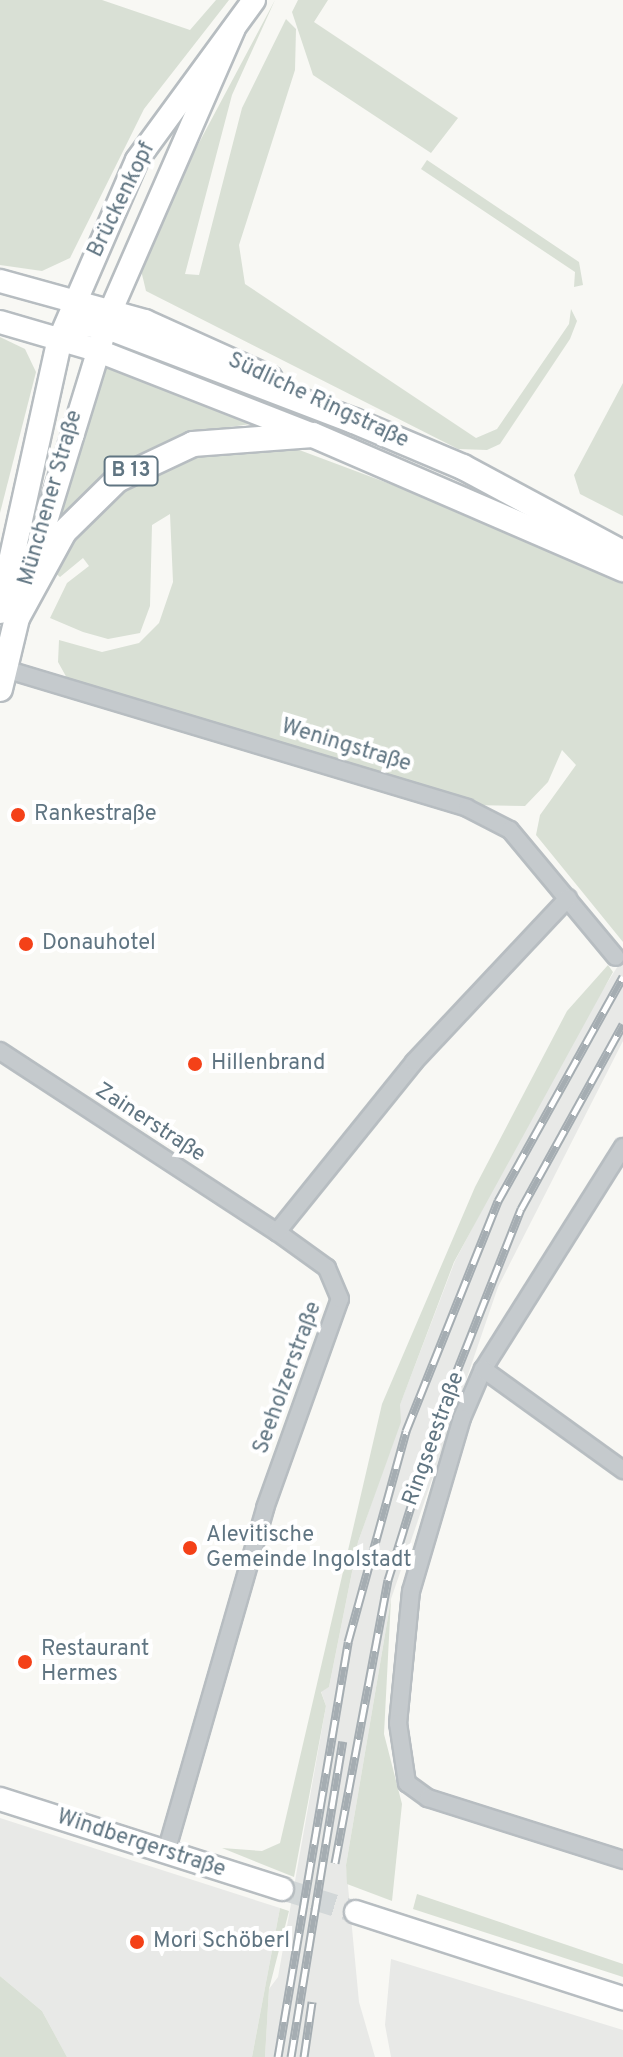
<!DOCTYPE html>
<meta charset="utf-8">
<style>
body{margin:0}
#map{position:relative;width:623px;height:2057px;overflow:hidden;background:#f8f8f4;font-family:Overpass,sans-serif}
div>[style]{position:absolute}
.built>*{inset:0;background:#e8e9e7}
.green>*{inset:0;background:#d9e0d5}
.secondary-tunnel>*{height:22px;margin-top:-11px;transform-origin:0;background:repeating-linear-gradient(90deg,#d2d7d8 0 22px,transparent 0 33px)}
.roads{filter:drop-shadow(2px 0 #b7bdc1) drop-shadow(-2px 0 #b7bdc1) drop-shadow(0 2px #b7bdc1) drop-shadow(0 -2px #b7bdc1)}
.street>*{height:16px;margin:-8px;padding:0 8px;transform-origin:8px;border-radius:8px;background:#c5cacd}
.secondary>*{height:22px;margin:-11px;padding:0 11px;transform-origin:11px;border-radius:11px;background:#fff}
.primary>*{height:24px;margin:-12px;padding:0 12px;transform-origin:12px;border-radius:12px;background:#fff}
.rail>*{height:9px;margin-top:-4.5px;transform-origin:0;background:repeating-linear-gradient(90deg,#fff 0 18px,#a5adb2 0 36px);box-sizing:border-box;border-block:2px solid #a5adb2}
.dots>*{width:22px;height:22px;translate:-50% -50%;box-sizing:border-box;border:4px solid #fff;border-radius:50%}
span{translate:-50% -50%;white-space:nowrap;text-align:center;line-height:1.15;-webkit-text-stroke:8px #fff;paint-order:stroke}
.shield-label span{padding:2px 6px;background:#fff;border:2px solid;border-radius:6px;-webkit-text-stroke-width:0}
.shield-label{font-size:20px;color:#607582;font-weight:700}
.street-label{font-size:22px;color:#607582}
.poi-label{font-size:22px;color:#607582}
.left{translate:0 -50%;text-align:left}
</style>
<div id="map">
<div class="built">
<i style="clip-path:polygon(623px 958px,623px 1041px,498px 1287px,391px 1599px,346px 1865px,359px 2002px,375px 2057px,265px 2057px,269px 1989px,278px 1977px,326px 1706px,321px 1691px,329px 1687px,358px 1542px,400px 1422px,396px 1415px,455px 1261px,572px 1038px)"></i>
<i style="clip-path:polygon(0 1818px,280px 1908px,252px 2057px,67px 2057px,42px 2011px,0 1976px)"></i>
<i style="clip-path:polygon(391px 1959px,623px 2030px,623px 2057px,391px 2057px,385px 2025px)"></i>
</div>
<div class="green">
<i style="clip-path:polygon(0 0,102px 0,190px 30px,216px 0,229px 0,144px 109px,70px 258px,42px 271px,0 265px)"></i>
<i style="clip-path:polygon(275px 0,232px 95px,185px 274px,199px 275px,242px 108px,286px 19px,296px 29px,295px 70px,239px 245px,245px 284px,476px 438px,497px 429px,569px 324px,571px 309px,577px 321px,570px 339px,500px 444px,487px 450px,458px 449px,146px 291px,140px 266px,168px 201px)"></i>
<i style="clip-path:polygon(298px 0,328px 0,314px 22px,458px 118px,431px 153px,313px 75px,292px 12px)"></i>
<i style="clip-path:polygon(427px 160px,579px 262px,583px 285px,574px 287px,575px 272px,421px 169px)"></i>
<i style="clip-path:polygon(0 337px,25px 349px,36px 372px,0 513px)"></i>
<i style="clip-path:polygon(104px 365px,251px 424px,209px 430px,118px 465px,54px 525px)"></i>
<i style="clip-path:polygon(623px 383px,623px 516px,580px 494px,574px 475px)"></i>
<i style="clip-path:polygon(233px 448px,294px 448px,473px 515px,623px 582px,623px 942px,536px 835px,540px 815px,576px 765px,562px 750px,548px 782px,525px 806px,472px 805px,68px 680px,58px 662px,59px 640px,102px 652px,139px 643px,159px 623px,173px 582px,170px 514px,152px 525px,150px 606px,140px 633px,108px 639px,83px 632px,50px 618px,67px 583px,89px 566px,83px 558px,60px 577px,54px 572px,72px 541px,101px 506px,166px 464px)"></i>
<i style="clip-path:polygon(608px 965px,613px 972px,454px 1262px,400px 1405px,401px 1422px,358px 1542px,329px 1687px,321px 1692px,326px 1706px,294px 1877px,222px 1848px,262px 1851px,280px 1843px,382px 1404px,475px 1187px,567px 1011px)"></i>
<i style="clip-path:polygon(391px 1599px,384px 1734px,402px 1804px,392px 1901px,347px 1884px,346px 1865px)"></i>
<i style="clip-path:polygon(417px 1894px,623px 1964px,623px 1977px,413px 1909px)"></i>
<i style="clip-path:polygon(280px 1908px,289px 1911px,269px 1989px,265px 2057px,252px 2057px)"></i>
<i style="clip-path:polygon(0 1976px,42px 2011px,67px 2057px,0 2057px)"></i>
</div>
<div class="secondary-tunnel">
<i style="left:282px;top:1889px;width:77px;rotate:17.3deg"></i>
</div>
<div class="roads">
<div class="street">
<i style="left:5px;top:669px;width:482px;rotate:16.7deg"></i>
<i style="left:467px;top:808px;width:48px;rotate:27.1deg"></i>
<i style="left:510px;top:830px;width:165px;rotate:50.2deg"></i>
<i style="left:0;top:1051px;width:331px;rotate:33.2deg"></i>
<i style="left:623px;top:1147px;width:262px;rotate:122.2deg"></i>
<i style="left:483px;top:1369px;width:53px;rotate:113.2deg"></i>
<i style="left:462px;top:1418px;width:180px;rotate:106.4deg"></i>
<i style="left:411px;top:1591px;width:133px;rotate:95.6deg"></i>
<i style="left:398px;top:1723px;width:61px;rotate:81.5deg"></i>
<i style="left:407px;top:1783px;width:26px;rotate:36deg"></i>
<i style="left:428px;top:1798px;width:205px;rotate:17.6deg"></i>
<i style="left:483px;top:1369px;width:173px;rotate:35.8deg"></i>
<i style="left:166px;top:1852px;width:358px;rotate:-73.9deg"></i>
<i style="left:265px;top:1508px;width:222px;rotate:-70.3deg"></i>
<i style="left:340px;top:1299px;width:34px;rotate:-113deg"></i>
<i style="left:327px;top:1268px;width:62px;rotate:-144.2deg"></i>
<i style="left:277px;top:1232px;width:218px;rotate:-51.1deg"></i>
<i style="left:414px;top:1062px;width:225px;rotate:-46.8deg"></i>
</div>
<div class="secondary">
<i style="left:0;top:281px;width:150px;rotate:15.4deg"></i>
<i style="left:145px;top:321px;width:138px;rotate:24.3deg"></i>
<i style="left:0;top:322px;width:100px;rotate:16.3deg"></i>
<i style="left:96px;top:350px;width:233px;rotate:21.4deg"></i>
<i style="left:60px;top:338px;width:194px;rotate:-66.6deg"></i>
<i style="left:137px;top:160px;width:198px;rotate:-53.8deg"></i>
<i style="left:23px;top:596px;width:299px;rotate:-72.9deg"></i>
<i style="left:111px;top:310px;width:307px;rotate:-66.4deg"></i>
<i style="left:0;top:1799px;width:296px;rotate:17.7deg"></i>
<i style="left:356px;top:1912px;width:281px;rotate:17.9deg"></i>
</div>
<div class="primary">
<i style="left:0;top:611px;width:280px;rotate:-77.6deg"></i>
<i style="left:60px;top:338px;width:25px;rotate:-34deg"></i>
<i style="left:81px;top:324px;width:24px;rotate:5deg"></i>
<i style="left:105px;top:326px;width:267px;rotate:20.9deg"></i>
<i style="left:354px;top:421px;width:118px;rotate:22.9deg"></i>
<i style="left:463px;top:467px;width:182px;rotate:28.3deg"></i>
<i style="left:0;top:689px;width:73px;rotate:-76.5deg"></i>
<i style="left:17px;top:618px;width:98px;rotate:-61.3deg"></i>
<i style="left:64px;top:532px;width:74px;rotate:-44.5deg"></i>
<i style="left:117px;top:480px;width:84px;rotate:-25.3deg"></i>
<i style="left:193px;top:444px;width:120px;rotate:-4.3deg"></i>
<i style="left:313px;top:435px;width:338px;rotate:23.4deg"></i>
</div>
</div>
<div class="rail">
<i style="left:335px;top:1863px;width:288px;rotate:-79.4deg"></i>
<i style="left:388px;top:1580px;width:172px;rotate:-72.7deg"></i>
<i style="left:439px;top:1416px;width:223px;rotate:-68.4deg"></i>
<i style="left:521px;top:1209px;width:211px;rotate:-61.1deg"></i>
<i style="left:278px;top:2057px;width:421px;rotate:-80.4deg"></i>
<i style="left:348px;top:1642px;width:219px;rotate:-74.6deg"></i>
<i style="left:406px;top:1431px;width:248px;rotate:-68.2deg"></i>
<i style="left:498px;top:1201px;width:257px;rotate:-60.9deg"></i>
<i style="left:291px;top:2057px;width:320px;rotate:-80.7deg"></i>
<i style="left:304px;top:2057px;width:56px;rotate:-81.7deg"></i>
</div>
<div class="dots">
<i style="left:18px;top:815px;background:#f44118"></i>
<i style="left:26px;top:944px;background:#f44118"></i>
<i style="left:195px;top:1064px;background:#f44118"></i>
<i style="left:190px;top:1548px;background:#f44118"></i>
<i style="left:25px;top:1662px;background:#f44118"></i>
<i style="left:137px;top:1942px;background:#f44118"></i>
</div>
<div class="shield-label">
<span style="left:131px;top:471px">B 13</span>
</div>
<div class="street-label">
<span style="left:122px;top:200px;rotate:-64deg">Brückenkopf</span>
<span style="left:318px;top:401px;rotate:25deg">Südliche Ringstraße</span>
<span style="left:51px;top:498px;rotate:-74deg">Münchener Straße</span>
<span style="left:346px;top:746px;rotate:17deg">Weningstraße</span>
<span style="left:150px;top:1123px;rotate:33deg">Zainerstraße</span>
<span style="left:288px;top:1378px;rotate:-70deg">Seeholzerstraße</span>
<span style="left:434px;top:1439px;rotate:-70deg">Ringseestraße</span>
<span style="left:141px;top:1844px;rotate:18deg">Windbergerstraße</span>
</div>
<div class="poi-label">
<span class="left" style="left:34px;top:815px">Rankestraße</span>
<span class="left" style="left:42px;top:944px">Donauhotel</span>
<span class="left" style="left:211px;top:1064px">Hillenbrand</span>
<span class="left" style="left:206px;top:1548px">Alevitische<br>Gemeinde Ingolstadt</span>
<span class="left" style="left:41px;top:1662px">Restaurant<br>Hermes</span>
<span class="left" style="left:153px;top:1942px">Mori Schöberl</span>
</div>
</div>
